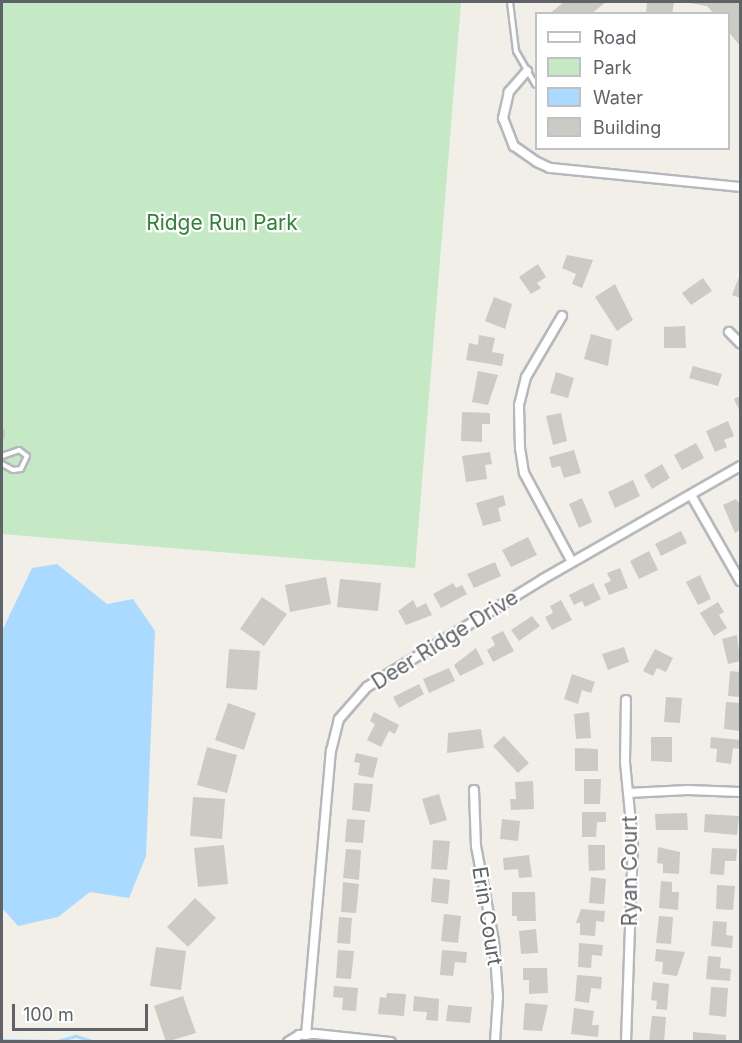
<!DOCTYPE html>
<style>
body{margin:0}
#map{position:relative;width:742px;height:1043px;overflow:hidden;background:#f1efe8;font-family:Inter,sans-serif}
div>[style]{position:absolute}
.green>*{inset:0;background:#c5e8c5}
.water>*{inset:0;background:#aadaff}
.stream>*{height:3px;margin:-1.5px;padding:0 1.5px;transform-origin:1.5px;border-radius:1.5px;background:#aadaff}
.building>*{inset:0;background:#cccac5}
.roads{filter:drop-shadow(2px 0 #b5b8bc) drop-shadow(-2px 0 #b5b8bc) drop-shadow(0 2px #b5b8bc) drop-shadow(0 -2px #b5b8bc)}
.lane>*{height:4px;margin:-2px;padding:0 2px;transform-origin:2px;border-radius:2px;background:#fff}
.street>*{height:8px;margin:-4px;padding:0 4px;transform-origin:4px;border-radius:4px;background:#fff}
span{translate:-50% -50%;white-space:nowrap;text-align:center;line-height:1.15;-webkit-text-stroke:4.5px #fff;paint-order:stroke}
.park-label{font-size:21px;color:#348238}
.street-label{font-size:21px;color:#5f6368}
.frame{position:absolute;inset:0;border:3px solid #5f6368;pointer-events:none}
.legend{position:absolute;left:535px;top:12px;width:195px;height:138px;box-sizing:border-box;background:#fff;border:2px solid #bfc1c3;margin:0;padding:8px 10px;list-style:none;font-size:18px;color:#5f6368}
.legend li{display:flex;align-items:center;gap:12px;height:30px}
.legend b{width:30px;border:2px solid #bfc1c3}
.scale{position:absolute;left:12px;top:1004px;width:136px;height:27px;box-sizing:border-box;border:3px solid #5f6368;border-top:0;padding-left:8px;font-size:18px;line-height:21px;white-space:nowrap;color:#5f6368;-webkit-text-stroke:4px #fff;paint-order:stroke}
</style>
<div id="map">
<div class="green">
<i style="clip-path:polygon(2px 2px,461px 2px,415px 568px,2px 534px)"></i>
</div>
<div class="water">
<i style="clip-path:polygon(57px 564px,107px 604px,133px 599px,155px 631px,146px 856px,129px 898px,90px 892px,58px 917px,18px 926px,2px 908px,2px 631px,32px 568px)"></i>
</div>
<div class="stream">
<i style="left:2px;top:1040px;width:55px;rotate:1deg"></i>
<i style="left:57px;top:1041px;width:20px;rotate:-15deg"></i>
<i style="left:76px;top:1036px;width:21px;rotate:17deg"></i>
</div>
<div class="building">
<i style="clip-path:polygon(564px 2px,606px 2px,591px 14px,549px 14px)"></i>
<i style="clip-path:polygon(647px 2px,674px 2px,672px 14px,646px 14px)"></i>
<i style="clip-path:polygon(684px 2px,740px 2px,740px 46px,728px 31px,728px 14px,714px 14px,707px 6px)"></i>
<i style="clip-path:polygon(567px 255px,593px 260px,582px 288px,572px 284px,576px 274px,562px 268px)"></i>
<i style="clip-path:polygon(538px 264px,546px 277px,537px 283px,541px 288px,531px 294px,519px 277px)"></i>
<i style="clip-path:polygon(739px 277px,740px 278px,740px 298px,732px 295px)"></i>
<i style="clip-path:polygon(703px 278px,712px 291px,691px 305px,682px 293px)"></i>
<i style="clip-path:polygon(615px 284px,633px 320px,617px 331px,595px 297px)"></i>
<i style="clip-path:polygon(494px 297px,512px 304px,505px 329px,485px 321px)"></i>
<i style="clip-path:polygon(685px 326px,686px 348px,664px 348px,664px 327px)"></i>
<i style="clip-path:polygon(591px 334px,612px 340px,608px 366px,584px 359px)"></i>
<i style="clip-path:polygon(479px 335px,495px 338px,492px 352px,504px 354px,502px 366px,466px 360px,469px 343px,478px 345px)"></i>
<i style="clip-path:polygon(693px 366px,722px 374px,718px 386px,689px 378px)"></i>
<i style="clip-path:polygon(478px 371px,498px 375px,488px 405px,472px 402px)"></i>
<i style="clip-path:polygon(556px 372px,574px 378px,568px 398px,550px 393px)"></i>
<i style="clip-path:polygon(740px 396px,740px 412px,734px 399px)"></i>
<i style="clip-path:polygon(462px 412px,490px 413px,490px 424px,482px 424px,482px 442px,461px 441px)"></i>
<i style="clip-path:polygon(561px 413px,567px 441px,553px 445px,546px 416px)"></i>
<i style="clip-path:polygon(728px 421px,734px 436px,724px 440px,727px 447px,715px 452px,706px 431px)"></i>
<i style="clip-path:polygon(2px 429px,5px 429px,5px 439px,2px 439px)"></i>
<i style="clip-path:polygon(696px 443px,704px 458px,682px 470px,674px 455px)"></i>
<i style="clip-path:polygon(574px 450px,581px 473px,564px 478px,560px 466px,552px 468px,549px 457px)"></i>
<i style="clip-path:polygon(490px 452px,492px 464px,485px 465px,487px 479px,466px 482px,462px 456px)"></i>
<i style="clip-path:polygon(662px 464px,670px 478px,652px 489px,644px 475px)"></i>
<i style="clip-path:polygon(633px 480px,640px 496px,615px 508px,608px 492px)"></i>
<i style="clip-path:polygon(503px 495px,506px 505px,498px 508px,501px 521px,483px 526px,476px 503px)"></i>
<i style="clip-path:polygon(582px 498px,592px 522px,579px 528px,569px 504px)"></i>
<i style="clip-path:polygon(736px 499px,740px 504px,740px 530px,735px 533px,723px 505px)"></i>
<i style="clip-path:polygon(681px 531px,687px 543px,661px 556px,655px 544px)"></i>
<i style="clip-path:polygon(528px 537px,537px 555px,511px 567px,502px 550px)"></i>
<i style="clip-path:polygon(649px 551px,658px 570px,639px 579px,630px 561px)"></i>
<i style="clip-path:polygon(495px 562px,501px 576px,474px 588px,467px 574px)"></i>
<i style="clip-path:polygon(620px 568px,628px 588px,609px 595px,604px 584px,611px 581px,607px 573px)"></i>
<i style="clip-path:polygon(700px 575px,711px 599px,698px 605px,686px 582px)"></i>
<i style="clip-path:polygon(326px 577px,331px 604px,290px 612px,285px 585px)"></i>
<i style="clip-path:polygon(340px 579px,381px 583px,378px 611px,337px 607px)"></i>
<i style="clip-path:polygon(453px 583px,456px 588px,462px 585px,467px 594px,441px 608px,433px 594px)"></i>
<i style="clip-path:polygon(593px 583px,601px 599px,585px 607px,582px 601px,574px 605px,569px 595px)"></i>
<i style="clip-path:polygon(262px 597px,287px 614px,264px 646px,240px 629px)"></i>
<i style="clip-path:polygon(413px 600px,417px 608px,426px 603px,432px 615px,406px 625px,398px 611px)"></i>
<i style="clip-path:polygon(561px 600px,572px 620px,552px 630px,545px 617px,553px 613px,550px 606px)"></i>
<i style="clip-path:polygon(718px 602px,724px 612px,719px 615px,727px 628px,714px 636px,700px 613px)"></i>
<i style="clip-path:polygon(532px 616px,540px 626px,519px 641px,511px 630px)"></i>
<i style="clip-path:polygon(503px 631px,514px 651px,493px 662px,487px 650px,495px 645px,491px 637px)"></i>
<i style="clip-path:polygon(737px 635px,740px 661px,728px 664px,722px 639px)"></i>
<i style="clip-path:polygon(624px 647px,629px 662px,608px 670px,602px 654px)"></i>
<i style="clip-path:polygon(476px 648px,484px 664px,460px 676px,454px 665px)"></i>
<i style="clip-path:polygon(229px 649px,260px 651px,257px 690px,226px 688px)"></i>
<i style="clip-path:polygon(655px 649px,673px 658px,666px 672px,657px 668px,653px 676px,643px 671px)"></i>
<i style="clip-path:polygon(449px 668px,455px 681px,429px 693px,423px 679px)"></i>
<i style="clip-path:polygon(730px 671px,740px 672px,740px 697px,728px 696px)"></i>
<i style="clip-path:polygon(572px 674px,595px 682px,591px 693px,582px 690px,578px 704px,564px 699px)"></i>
<i style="clip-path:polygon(419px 684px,424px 694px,399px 708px,393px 697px)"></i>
<i style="clip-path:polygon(666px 697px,682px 698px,680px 723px,664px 722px)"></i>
<i style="clip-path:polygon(726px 702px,740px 703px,740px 731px,724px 729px)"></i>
<i style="clip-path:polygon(228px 703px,256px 713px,244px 750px,215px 740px)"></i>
<i style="clip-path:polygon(374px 712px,399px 725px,395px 734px,389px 731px,381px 747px,367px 740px,375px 724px,370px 721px)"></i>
<i style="clip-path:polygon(589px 712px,591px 738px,576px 739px,574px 714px)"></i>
<i style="clip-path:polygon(481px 729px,484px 748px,447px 753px,448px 733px)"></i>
<i style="clip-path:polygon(504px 736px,529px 763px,518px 773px,493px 746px)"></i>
<i style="clip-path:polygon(651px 737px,672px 737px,672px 762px,651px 761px)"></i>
<i style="clip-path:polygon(711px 737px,740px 740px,740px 749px,733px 748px,731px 764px,716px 762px,717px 749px,710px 748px)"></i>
<i style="clip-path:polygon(207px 747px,237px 755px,227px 793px,197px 785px)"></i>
<i style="clip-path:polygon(575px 748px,598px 749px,598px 771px,575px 771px)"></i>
<i style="clip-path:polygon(356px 753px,378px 758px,373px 778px,358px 775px,360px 763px,354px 762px)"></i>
<i style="clip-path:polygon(584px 779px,601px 779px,600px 804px,584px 804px)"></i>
<i style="clip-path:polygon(533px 781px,534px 809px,511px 810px,510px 799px,516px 799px,515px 782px)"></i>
<i style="clip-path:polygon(354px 783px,373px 784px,370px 812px,352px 810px)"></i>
<i style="clip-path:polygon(439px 794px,447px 820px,430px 825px,422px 799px)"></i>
<i style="clip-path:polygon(193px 797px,225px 799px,222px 839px,190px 836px)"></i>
<i style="clip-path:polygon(582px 812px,606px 812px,606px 822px,597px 822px,596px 837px,582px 837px)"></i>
<i style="clip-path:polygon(687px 813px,688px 830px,656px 830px,655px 814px)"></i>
<i style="clip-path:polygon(705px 814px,739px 816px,737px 835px,704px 832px)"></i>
<i style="clip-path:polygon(347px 819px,365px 820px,363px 843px,345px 842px)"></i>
<i style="clip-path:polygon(502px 819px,520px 821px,518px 841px,500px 839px)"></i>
<i style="clip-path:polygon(433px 840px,450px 841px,447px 870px,431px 869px)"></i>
<i style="clip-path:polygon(224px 845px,228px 884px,198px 887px,194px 848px)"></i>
<i style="clip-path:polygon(588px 845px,605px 845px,605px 870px,589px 871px)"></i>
<i style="clip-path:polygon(658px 847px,680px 852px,679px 874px,663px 873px,663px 864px,657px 863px)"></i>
<i style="clip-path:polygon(712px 848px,737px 849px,736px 861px,725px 861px,724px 875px,710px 874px)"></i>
<i style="clip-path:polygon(346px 849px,361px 850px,359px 880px,343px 878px)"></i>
<i style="clip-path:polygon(529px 855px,532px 877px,519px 878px,518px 869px,504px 870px,503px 858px)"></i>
<i style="clip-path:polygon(591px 877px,606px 879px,604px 904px,589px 903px)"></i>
<i style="clip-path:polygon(433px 878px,450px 880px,448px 904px,431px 902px)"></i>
<i style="clip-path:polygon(661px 881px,672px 882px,672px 892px,679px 892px,678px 910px,659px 908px)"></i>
<i style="clip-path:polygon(343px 882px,359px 884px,356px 913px,341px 912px)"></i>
<i style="clip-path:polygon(717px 885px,735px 886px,733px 910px,716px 909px)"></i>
<i style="clip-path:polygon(512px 892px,535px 892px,536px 921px,517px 921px,517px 916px,512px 916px)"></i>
<i style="clip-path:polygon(195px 898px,216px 918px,188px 947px,167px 927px)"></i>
<i style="clip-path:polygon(581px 909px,605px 911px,604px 922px,596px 921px,595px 936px,580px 935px,580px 923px,576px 923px)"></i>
<i style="clip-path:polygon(444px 914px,461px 916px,458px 943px,441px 941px)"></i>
<i style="clip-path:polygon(659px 916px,673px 917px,671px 944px,656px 943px)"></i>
<i style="clip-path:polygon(339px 917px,352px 918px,350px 944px,337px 943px)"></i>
<i style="clip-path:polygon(713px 921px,727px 922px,726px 935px,733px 936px,732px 948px,711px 946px)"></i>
<i style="clip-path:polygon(536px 929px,538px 953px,521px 954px,519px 931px)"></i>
<i style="clip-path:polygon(579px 943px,603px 945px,602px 956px,592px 955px,591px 968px,578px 967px)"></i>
<i style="clip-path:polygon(156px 947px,186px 951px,181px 990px,150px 986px)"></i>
<i style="clip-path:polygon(656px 949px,685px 952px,677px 976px,662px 974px,663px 962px,655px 961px)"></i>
<i style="clip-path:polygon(338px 950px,354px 951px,351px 979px,336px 978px)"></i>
<i style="clip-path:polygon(442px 950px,467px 952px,466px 963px,455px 962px,453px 976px,440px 975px)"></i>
<i style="clip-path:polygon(708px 956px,721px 957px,720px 968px,731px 969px,730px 981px,706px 979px)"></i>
<i style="clip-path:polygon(523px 968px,547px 968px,548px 993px,529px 994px,529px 980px,523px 980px)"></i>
<i style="clip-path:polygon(577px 975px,602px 977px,601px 989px,591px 988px,589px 1003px,575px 1001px)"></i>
<i style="clip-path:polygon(653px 982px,669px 984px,667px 1010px,656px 1009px,657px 1001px,651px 1000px)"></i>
<i style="clip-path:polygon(334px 986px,358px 988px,356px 1011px,342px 1010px,343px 998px,333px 997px)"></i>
<i style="clip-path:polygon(711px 987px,728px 988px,726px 1017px,709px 1015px)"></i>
<i style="clip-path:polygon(387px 993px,406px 994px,404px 1016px,378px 1014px,380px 997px,386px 998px)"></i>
<i style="clip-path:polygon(183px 996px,196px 1033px,166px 1042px,154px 1006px)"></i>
<i style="clip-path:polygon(414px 996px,439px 999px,438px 1021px,426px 1020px,427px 1012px,413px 1011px)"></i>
<i style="clip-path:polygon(525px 1003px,548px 1005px,542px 1031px,523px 1030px)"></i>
<i style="clip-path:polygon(448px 1005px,472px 1007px,470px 1023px,446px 1021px)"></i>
<i style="clip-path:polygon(574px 1008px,594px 1011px,592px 1025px,599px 1025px,598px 1037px,571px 1034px)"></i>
<i style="clip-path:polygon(652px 1016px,666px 1017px,664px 1042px,649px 1042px)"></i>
<i style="clip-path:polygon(693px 1032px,726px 1035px,726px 1042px,693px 1042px)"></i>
</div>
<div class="roads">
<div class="lane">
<i style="left:510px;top:2px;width:49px;rotate:83deg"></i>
<i style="left:516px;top:51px;width:39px;rotate:60deg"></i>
<i style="left:2px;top:456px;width:18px;rotate:-19deg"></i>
<i style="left:19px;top:450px;width:10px;rotate:37deg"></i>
<i style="left:27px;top:456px;width:14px;rotate:115deg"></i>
<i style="left:21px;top:469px;width:8px;rotate:173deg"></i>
<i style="left:13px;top:470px;width:13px;rotate:-151deg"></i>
</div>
<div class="street">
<i style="left:527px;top:71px;width:28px;rotate:131deg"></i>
<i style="left:509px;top:92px;width:27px;rotate:103deg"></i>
<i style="left:503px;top:118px;width:30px;rotate:69deg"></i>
<i style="left:514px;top:146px;width:28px;rotate:35deg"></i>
<i style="left:537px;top:162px;width:14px;rotate:25deg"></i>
<i style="left:550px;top:168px;width:191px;rotate:5.7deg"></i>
<i style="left:562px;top:316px;width:71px;rotate:120.5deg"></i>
<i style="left:526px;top:377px;width:29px;rotate:104deg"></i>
<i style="left:519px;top:405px;width:43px;rotate:88.7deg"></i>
<i style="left:520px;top:448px;width:25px;rotate:81deg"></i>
<i style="left:524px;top:473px;width:101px;rotate:61.7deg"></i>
<i style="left:729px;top:332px;width:16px;rotate:45deg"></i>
<i style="left:691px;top:495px;width:99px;rotate:60.3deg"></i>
<i style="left:474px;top:790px;width:56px;rotate:88deg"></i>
<i style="left:476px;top:846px;width:97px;rotate:79.3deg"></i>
<i style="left:494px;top:941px;width:56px;rotate:85.9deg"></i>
<i style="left:498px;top:997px;width:45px;rotate:93.8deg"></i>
<i style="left:628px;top:793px;width:60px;rotate:-2.9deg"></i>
<i style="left:688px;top:790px;width:52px;rotate:2.2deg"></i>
<i style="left:306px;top:1035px;width:285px;rotate:-85deg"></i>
<i style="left:331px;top:751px;width:33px;rotate:-76deg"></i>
<i style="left:339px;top:719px;width:43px;rotate:-48.8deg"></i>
<i style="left:367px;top:687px;width:206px;rotate:-31.5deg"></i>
<i style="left:543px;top:579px;width:227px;rotate:-29.8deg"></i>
<i style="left:288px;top:1042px;width:13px;rotate:-32deg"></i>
<i style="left:299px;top:1035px;width:16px;rotate:-4deg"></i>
<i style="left:315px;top:1034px;width:76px;rotate:6deg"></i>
<i style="left:626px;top:1042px;width:198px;rotate:-88deg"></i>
<i style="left:633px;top:844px;width:82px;rotate:-95.6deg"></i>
<i style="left:625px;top:762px;width:62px;rotate:-89.1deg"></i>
</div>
</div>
<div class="park-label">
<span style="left:222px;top:223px">Ridge Run Park</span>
</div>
<div class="street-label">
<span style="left:445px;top:640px;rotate:-32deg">Deer Ridge Drive</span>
<span style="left:630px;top:871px;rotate:-90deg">Ryan Court</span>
<span style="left:487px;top:916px;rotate:81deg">Erin Court</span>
</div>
<div class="frame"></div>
<ul class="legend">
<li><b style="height:8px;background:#fff"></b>Road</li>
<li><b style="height:16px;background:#c5e8c5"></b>Park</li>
<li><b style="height:16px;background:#aadaff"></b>Water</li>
<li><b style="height:16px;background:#cccac5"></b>Building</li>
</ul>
<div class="scale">100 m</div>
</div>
